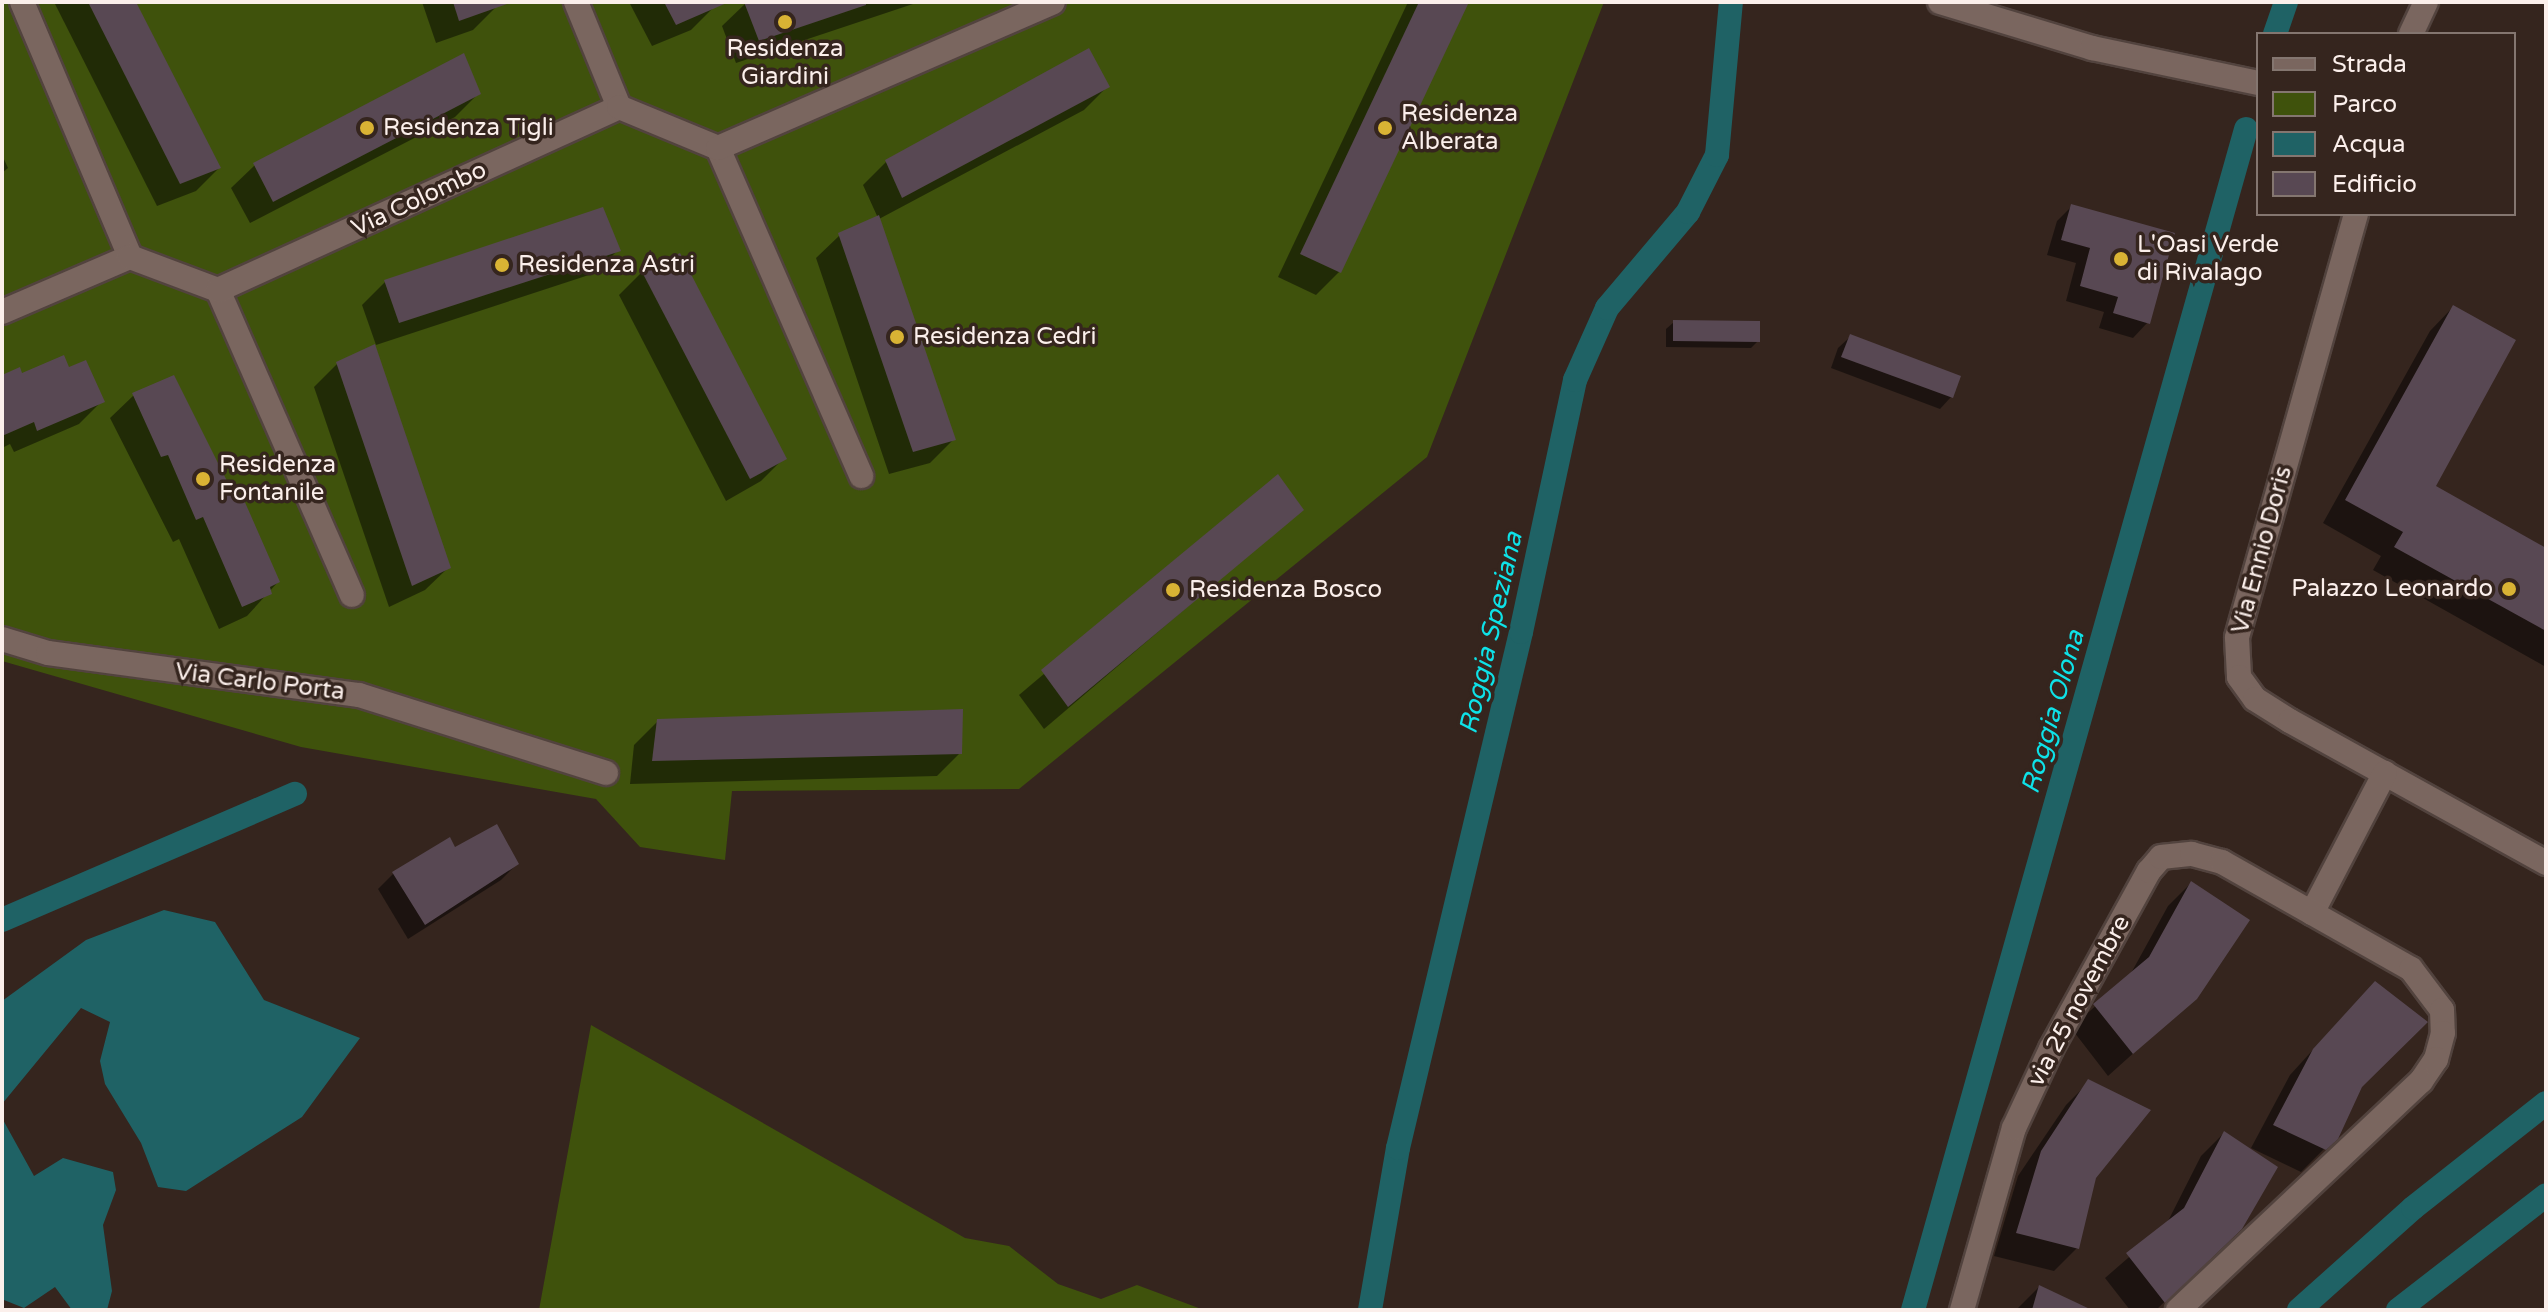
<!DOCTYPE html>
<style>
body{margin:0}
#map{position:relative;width:2548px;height:1312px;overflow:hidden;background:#35251e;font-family:"Varela Round",sans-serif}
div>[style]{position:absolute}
.green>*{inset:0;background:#3f520c}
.water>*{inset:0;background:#1f6265}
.shadow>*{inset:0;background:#0007}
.canal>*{height:24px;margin:-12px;padding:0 12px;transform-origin:12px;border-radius:12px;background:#1f6265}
.building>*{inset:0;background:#584853}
.roads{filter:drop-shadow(2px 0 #52433e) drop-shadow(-2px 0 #52433e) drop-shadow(0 2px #52433e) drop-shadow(0 -2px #52433e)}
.street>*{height:24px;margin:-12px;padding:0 12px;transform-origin:12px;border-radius:12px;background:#7a665f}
.dots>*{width:22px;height:22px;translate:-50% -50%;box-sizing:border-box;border:4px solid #35251e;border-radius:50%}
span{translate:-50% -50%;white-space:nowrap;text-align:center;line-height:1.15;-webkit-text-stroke:7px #35251e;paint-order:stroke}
.poi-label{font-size:24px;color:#fbefeb}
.left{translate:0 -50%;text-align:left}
.right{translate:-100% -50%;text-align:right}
.street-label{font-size:24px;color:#fbefeb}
.water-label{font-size:26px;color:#0ee2e8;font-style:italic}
.frame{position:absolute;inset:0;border:4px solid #fbefeb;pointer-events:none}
.legend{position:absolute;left:2256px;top:32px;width:260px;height:184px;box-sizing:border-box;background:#35251e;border:2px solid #847670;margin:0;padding:10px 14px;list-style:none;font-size:24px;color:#fbefeb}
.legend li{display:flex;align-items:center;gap:16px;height:40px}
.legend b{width:40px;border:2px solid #847670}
</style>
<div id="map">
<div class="green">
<i style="clip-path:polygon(2px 2px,1604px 2px,1427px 457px,1019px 789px,732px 791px,725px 860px,640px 847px,596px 799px,301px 747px,2px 661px)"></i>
<i style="clip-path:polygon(591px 1025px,965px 1238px,1009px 1246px,1058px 1284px,1101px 1299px,1137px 1285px,1204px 1310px,539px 1310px)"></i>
</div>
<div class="water">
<i style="clip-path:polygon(164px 910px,215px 922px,264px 1000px,360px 1038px,302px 1117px,186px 1191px,158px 1187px,141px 1143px,105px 1084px,100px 1061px,110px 1022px,81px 1008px,2px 1104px,2px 1001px,86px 940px)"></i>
<i style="clip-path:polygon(2px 1118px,34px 1176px,63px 1158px,113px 1172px,116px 1190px,103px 1225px,112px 1291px,107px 1310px,72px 1310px,55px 1287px,24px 1308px,4px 1300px)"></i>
</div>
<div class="shadow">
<i style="clip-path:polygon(54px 2px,133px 2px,219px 168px,196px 191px,157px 206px)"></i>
<i style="clip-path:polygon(422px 2px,494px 2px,496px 7px,473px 30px,436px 43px)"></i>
<i style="clip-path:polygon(629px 2px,711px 2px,714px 7px,691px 30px,652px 46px)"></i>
<i style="clip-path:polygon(747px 2px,919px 2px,736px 63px,722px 26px)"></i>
<i style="clip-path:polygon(1408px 2px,1467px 2px,1339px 272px,1316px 295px,1278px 277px)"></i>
<i style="clip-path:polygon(1107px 87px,1084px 110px,879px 219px,953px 440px,930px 463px,889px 474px,816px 258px,840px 235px,878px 218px,863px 185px,886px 162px)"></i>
<i style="clip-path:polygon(479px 93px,455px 117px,250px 223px,231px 188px,255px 165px)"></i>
<i style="clip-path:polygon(2px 155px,8px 168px,2px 173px)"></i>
<i style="clip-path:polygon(2072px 206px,2148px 322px,2133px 338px,2099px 328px,2104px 312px,2066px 301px,2076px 263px,2047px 255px,2057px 221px)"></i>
<i style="clip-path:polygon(618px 250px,595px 273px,376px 345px,362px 305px,385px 282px)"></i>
<i style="clip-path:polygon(642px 272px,784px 458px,761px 481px,726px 501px,619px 295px)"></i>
<i style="clip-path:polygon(2453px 307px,2433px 487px,2546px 550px,2546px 667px,2373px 570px,2381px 556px,2323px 523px,2430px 331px)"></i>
<i style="clip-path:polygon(1674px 322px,1758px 341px,1751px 348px,1666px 347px,1666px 329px)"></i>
<i style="clip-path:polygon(1850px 337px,1951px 397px,1940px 409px,1831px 368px,1838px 348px)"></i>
<i style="clip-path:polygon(337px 364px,449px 567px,425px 590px,389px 607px,314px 387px)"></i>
<i style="clip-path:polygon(68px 369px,102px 401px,79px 424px,14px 452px,10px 444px,2px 448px,2px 376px)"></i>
<i style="clip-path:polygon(134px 395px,278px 582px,247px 616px,219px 629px,179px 539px,173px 542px,110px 418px)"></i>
<i style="clip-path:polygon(1277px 477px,1301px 510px,1044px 729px,1019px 695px)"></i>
<i style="clip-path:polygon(658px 721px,960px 753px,937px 776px,630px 784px,634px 745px)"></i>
<i style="clip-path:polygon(455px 850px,517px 864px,501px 880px,408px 939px,378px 889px,394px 873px)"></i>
<i style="clip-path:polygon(2191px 883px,2196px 997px,2108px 1076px,2071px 1028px,2130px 975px,2168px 906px)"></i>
<i style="clip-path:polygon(2352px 1007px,2361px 1086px,2336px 1137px,2301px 1172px,2251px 1148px,2290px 1075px)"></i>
<i style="clip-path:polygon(2089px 1082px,2095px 1178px,2077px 1248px,2054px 1271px,1994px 1256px,2018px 1176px,2066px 1105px)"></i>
<i style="clip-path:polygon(2224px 1133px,2216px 1252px,2156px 1310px,2130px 1310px,2105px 1278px,2166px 1225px,2201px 1156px)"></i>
<i style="clip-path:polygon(2039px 1287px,2088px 1310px,2016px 1310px)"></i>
</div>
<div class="canal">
<i style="left:2275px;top:34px;width:34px;rotate:-71deg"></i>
<i style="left:2px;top:920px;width:319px;rotate:-23.3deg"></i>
<i style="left:1370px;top:1310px;width:164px;rotate:-80.2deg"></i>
<i style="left:1398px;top:1148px;width:530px;rotate:-76.59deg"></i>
<i style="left:1521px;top:632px;width:258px;rotate:-77.9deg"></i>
<i style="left:1575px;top:380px;width:79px;rotate:-66deg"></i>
<i style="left:1607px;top:308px;width:126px;rotate:-49.8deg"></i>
<i style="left:1688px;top:212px;width:64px;rotate:-63deg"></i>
<i style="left:1717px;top:155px;width:154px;rotate:-84.8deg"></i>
<i style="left:1913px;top:1310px;width:1227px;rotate:-74.25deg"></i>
<i style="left:2299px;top:1310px;width:153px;rotate:-41.8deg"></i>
<i style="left:2413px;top:1208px;width:169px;rotate:-38.3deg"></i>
<i style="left:2398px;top:1310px;width:187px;rotate:-37.8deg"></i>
</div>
<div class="building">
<i style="clip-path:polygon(88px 2px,136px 2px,221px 168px,180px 184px)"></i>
<i style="clip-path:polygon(453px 2px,506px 2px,507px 4px,459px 21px)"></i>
<i style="clip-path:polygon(664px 2px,729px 2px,676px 25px)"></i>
<i style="clip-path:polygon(744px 2px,866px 2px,866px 5px,759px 41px)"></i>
<i style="clip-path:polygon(1419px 2px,1469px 2px,1341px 273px,1300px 254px)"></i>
<i style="clip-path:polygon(1089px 48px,1110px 87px,902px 198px,885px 160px)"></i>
<i style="clip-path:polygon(464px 53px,481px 94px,273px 202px,253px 163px)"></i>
<i style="clip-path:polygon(2071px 204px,2175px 233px,2150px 324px,2113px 313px,2118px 297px,2080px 286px,2090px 248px,2061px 240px)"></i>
<i style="clip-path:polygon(603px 207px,621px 251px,399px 323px,384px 280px)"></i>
<i style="clip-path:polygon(879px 215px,956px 440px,913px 452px,838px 233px)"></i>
<i style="clip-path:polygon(680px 253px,787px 459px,750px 479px,641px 270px)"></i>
<i style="clip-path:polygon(2453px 305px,2516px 340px,2436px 486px,2546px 548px,2546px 631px,2394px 547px,2403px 532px,2345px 500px)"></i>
<i style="clip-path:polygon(1673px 320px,1760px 321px,1760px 342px,1673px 341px)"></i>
<i style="clip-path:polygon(1850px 334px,1961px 376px,1953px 398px,1841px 357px)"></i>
<i style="clip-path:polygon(375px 344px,451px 568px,412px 586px,336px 362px)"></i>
<i style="clip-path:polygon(64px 355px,69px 367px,86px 360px,105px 402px,37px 431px,34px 422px,2px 436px,2px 375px,20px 367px,22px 373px)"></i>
<i style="clip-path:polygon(174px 375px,238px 503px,244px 500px,280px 582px,270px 587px,272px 594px,242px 607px,203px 517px,196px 520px,168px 455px,161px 457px,132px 393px)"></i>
<i style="clip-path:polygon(1278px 474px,1304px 510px,1068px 707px,1041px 670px)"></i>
<i style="clip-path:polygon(963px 709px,962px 754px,652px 761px,657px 719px)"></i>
<i style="clip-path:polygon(497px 824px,519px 864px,425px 925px,392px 872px,450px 837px,455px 847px)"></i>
<i style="clip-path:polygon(2191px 881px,2250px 920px,2197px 999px,2133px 1054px,2093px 1004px,2149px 957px)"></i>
<i style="clip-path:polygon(2375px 981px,2428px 1022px,2362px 1087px,2338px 1139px,2326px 1150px,2273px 1125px,2313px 1049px)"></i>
<i style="clip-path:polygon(2088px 1079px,2151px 1110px,2096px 1178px,2079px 1249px,2016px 1233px,2041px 1151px)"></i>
<i style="clip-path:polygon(2224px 1131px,2278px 1167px,2242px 1229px,2165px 1303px,2126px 1253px,2184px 1208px)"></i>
<i style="clip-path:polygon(2039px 1285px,2092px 1310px,2032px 1310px)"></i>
</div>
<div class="roads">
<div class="street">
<i style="left:22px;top:2px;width:277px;rotate:67deg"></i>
<i style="left:576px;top:2px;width:113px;rotate:67.7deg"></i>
<i style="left:1940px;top:2px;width:159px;rotate:16.8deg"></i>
<i style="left:2092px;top:48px;width:170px;rotate:11.9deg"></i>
<i style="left:2411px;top:34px;width:35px;rotate:-65deg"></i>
<i style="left:718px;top:148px;width:358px;rotate:66.4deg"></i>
<i style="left:2356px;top:214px;width:440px;rotate:105.7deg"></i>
<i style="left:2237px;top:638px;width:39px;rotate:87deg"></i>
<i style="left:2239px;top:677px;width:27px;rotate:54deg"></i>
<i style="left:2255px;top:699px;width:41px;rotate:32.2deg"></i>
<i style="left:2290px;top:721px;width:293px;rotate:29deg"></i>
<i style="left:218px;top:290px;width:333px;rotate:66.3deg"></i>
<i style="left:2px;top:312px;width:139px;rotate:-23.3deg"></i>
<i style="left:130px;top:257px;width:94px;rotate:20.6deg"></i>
<i style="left:218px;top:290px;width:441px;rotate:-24.5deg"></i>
<i style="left:619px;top:107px;width:107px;rotate:22.5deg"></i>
<i style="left:718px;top:148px;width:365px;rotate:-23.5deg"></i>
<i style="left:2px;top:639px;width:48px;rotate:16.9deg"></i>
<i style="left:48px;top:653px;width:314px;rotate:7.7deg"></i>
<i style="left:359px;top:695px;width:259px;rotate:17.5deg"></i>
<i style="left:2312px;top:913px;width:158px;rotate:-62.5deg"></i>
<i style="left:1962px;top:1310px;width:189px;rotate:-74.1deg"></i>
<i style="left:2014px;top:1128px;width:87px;rotate:-64.9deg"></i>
<i style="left:2051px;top:1049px;width:203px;rotate:-61.2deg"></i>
<i style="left:2149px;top:871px;width:18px;rotate:-49deg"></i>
<i style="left:2161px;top:857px;width:31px;rotate:-6deg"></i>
<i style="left:2192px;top:854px;width:31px;rotate:15deg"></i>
<i style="left:2222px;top:862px;width:217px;rotate:29.5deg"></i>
<i style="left:2411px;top:969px;width:51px;rotate:52.9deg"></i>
<i style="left:2442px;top:1010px;width:23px;rotate:88deg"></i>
<i style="left:2443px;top:1033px;width:27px;rotate:105deg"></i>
<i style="left:2436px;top:1059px;width:27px;rotate:124deg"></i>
<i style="left:2421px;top:1081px;width:334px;rotate:136.7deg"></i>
</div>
</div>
<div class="dots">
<i style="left:785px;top:22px;background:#d9b334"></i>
<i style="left:367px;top:128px;background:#d9b334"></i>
<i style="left:1385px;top:128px;background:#d9b334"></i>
<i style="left:2121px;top:259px;background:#d9b334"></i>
<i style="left:502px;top:265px;background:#d9b334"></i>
<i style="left:897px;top:337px;background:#d9b334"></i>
<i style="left:203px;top:479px;background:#d9b334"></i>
<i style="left:2509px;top:589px;background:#d9b334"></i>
<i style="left:1173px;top:590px;background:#d9b334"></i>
</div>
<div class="poi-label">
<span style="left:785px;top:63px">Residenza<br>Giardini</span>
<span class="left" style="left:1401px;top:128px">Residenza<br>Alberata</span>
<span class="left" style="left:383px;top:128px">Residenza Tigli</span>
<span class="left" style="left:2137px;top:259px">L'Oasi Verde<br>di Rivalago</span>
<span class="left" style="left:518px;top:265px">Residenza Astri</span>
<span class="left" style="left:913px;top:337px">Residenza Cedri</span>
<span class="left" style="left:219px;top:479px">Residenza<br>Fontanile</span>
<span class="right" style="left:2493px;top:589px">Palazzo Leonardo</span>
<span class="left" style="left:1189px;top:590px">Residenza Bosco</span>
</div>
<div class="street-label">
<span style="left:419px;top:199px;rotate:-25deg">Via Colombo</span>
<span style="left:2262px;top:550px;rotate:-75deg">Via Ennio Doris</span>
<span style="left:260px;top:682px;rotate:7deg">Via Carlo Porta</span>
<span style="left:2079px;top:1001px;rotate:-62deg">via 25 novembre</span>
</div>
<div class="water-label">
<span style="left:1491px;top:633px;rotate:-77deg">Roggia Speziana</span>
<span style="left:2053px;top:712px;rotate:-74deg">Roggia Olona</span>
</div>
<div class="frame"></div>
<ul class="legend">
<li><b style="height:10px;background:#7a665f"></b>Strada</li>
<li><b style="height:22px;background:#3f520c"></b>Parco</li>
<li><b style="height:22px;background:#1f6265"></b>Acqua</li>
<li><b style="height:22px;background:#584853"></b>Edificio</li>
</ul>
</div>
